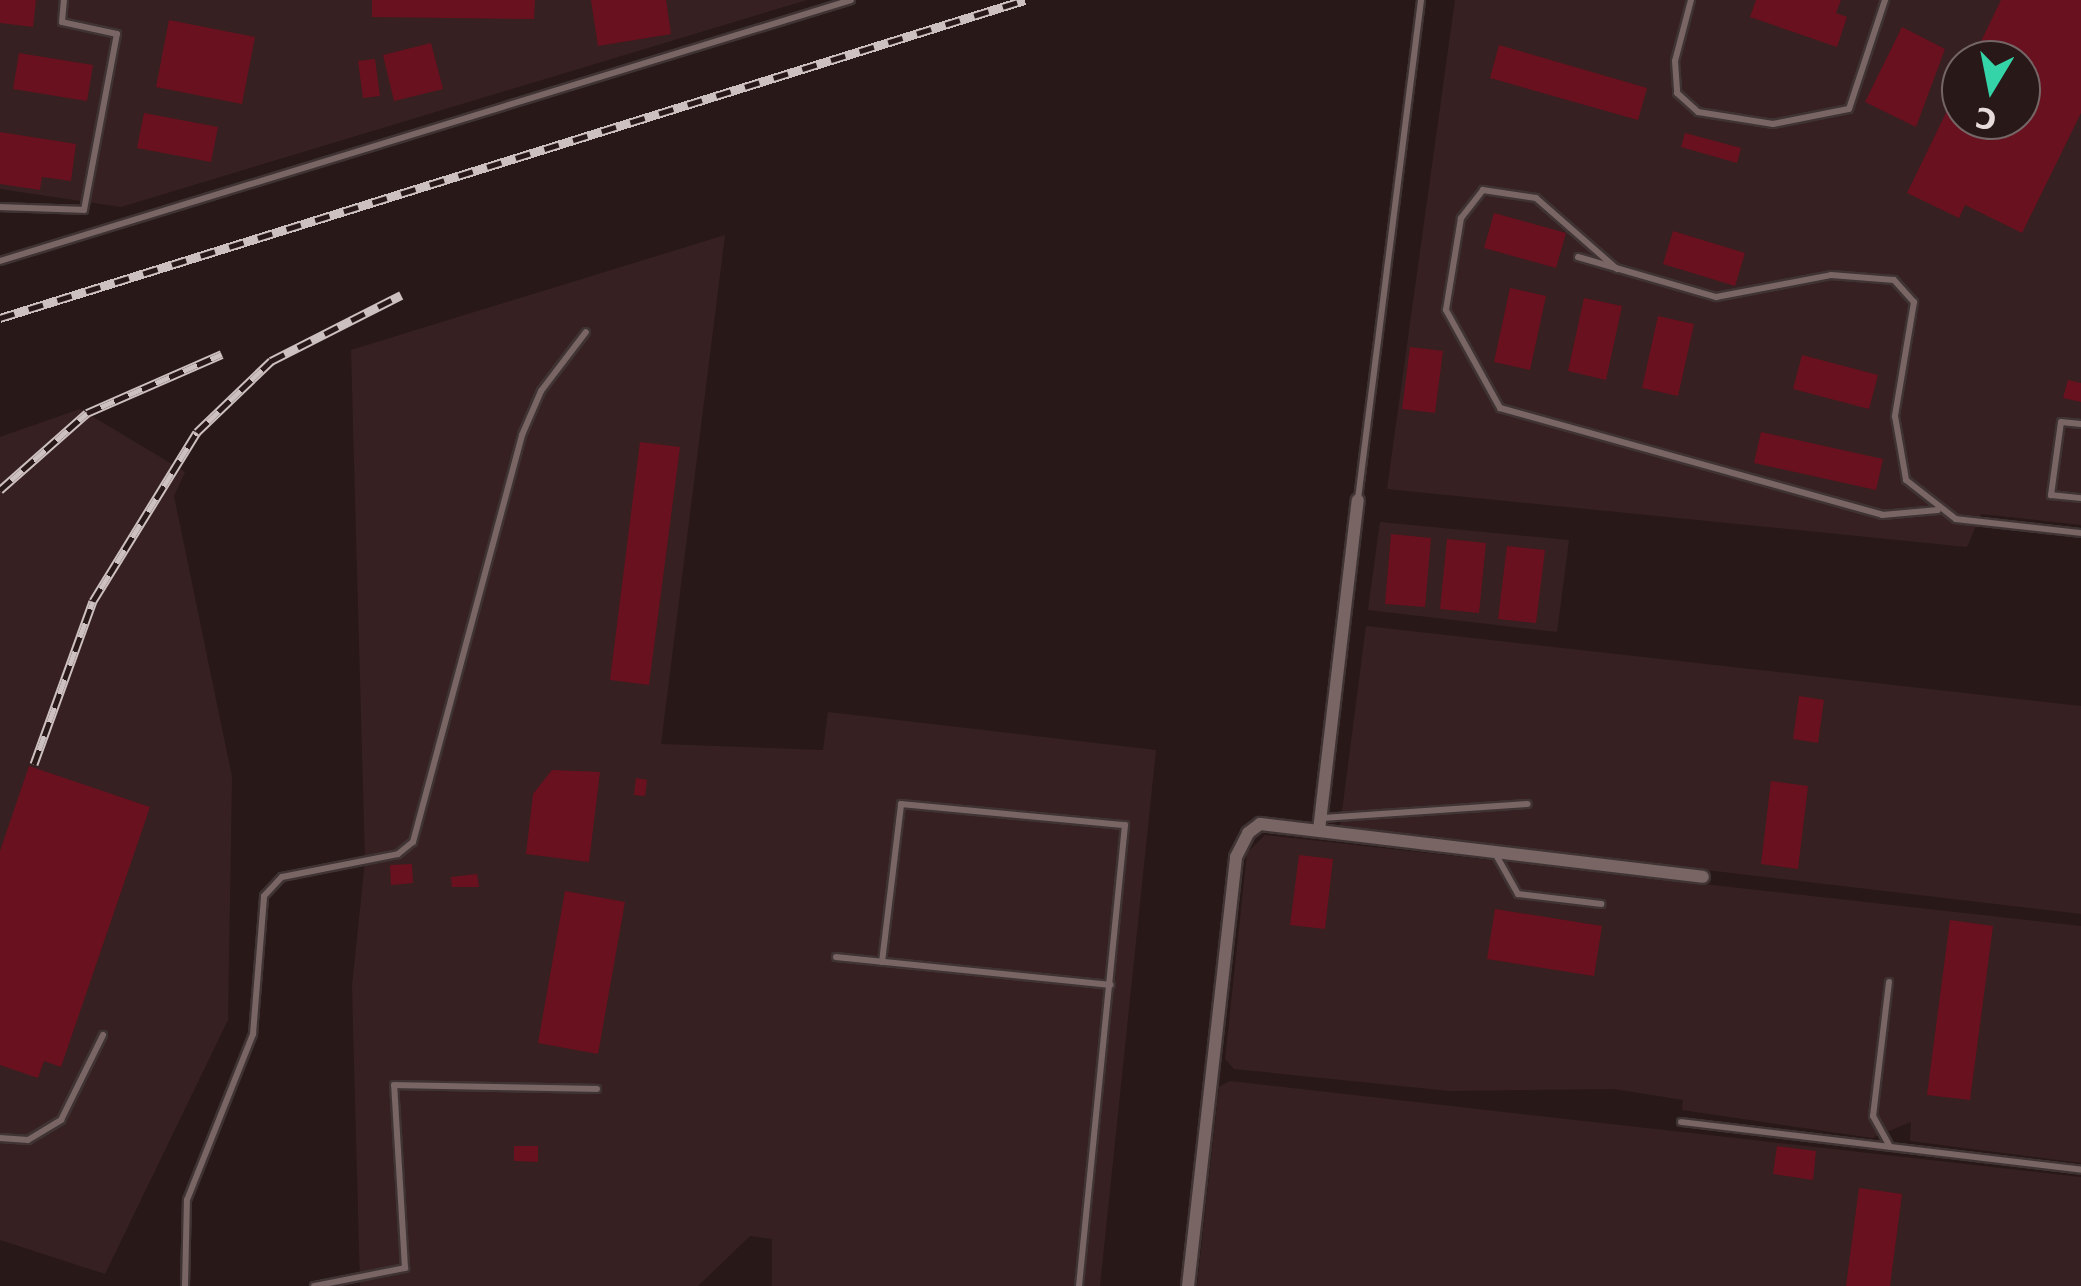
<!DOCTYPE html>
<meta charset="utf-8">
<style>
body{margin:0}
#map{position:relative;width:2081px;height:1286px;overflow:hidden;background:#281818;font-family:"DejaVu Sans",sans-serif}
div>[style]{position:absolute}
.built>*{inset:0;background:#372021}
.building>*{inset:0;background:#69111e}
.roads{filter:drop-shadow(2px 0 #3f3333) drop-shadow(-2px 0 #3f3333) drop-shadow(0 2px #3f3333) drop-shadow(0 -2px #3f3333)}
.lane>*{height:6px;margin:-3px;padding:0 3px;transform-origin:3px;border-radius:3px;background:#786564}
.street>*{height:12px;margin:-6px;padding:0 6px;transform-origin:6px;border-radius:6px;background:#786564}
.rail>*{height:9px;margin-top:-4.5px;transform-origin:0;background:repeating-linear-gradient(90deg,#281818 0 15px,#cdc0c0 0 30px);box-sizing:border-box;border-block:2px solid #cdc0c0}
span{translate:-50% -50%;white-space:nowrap;text-align:center;line-height:1.15;-webkit-text-stroke:10px #281818;paint-order:stroke}
.north{position:absolute;left:1941px;top:40px;width:100px;height:100px;box-sizing:border-box;background:#281818;border:2px solid #746666;border-radius:50%;rotate:190deg;font-size:28px;font-weight:700;line-height:40px;text-align:center;color:#e7dbdb}
.north::after{content:'';display:block;margin:auto;width:35px;height:45px;background:#34d4a8;clip-path:polygon(50% 0,100% 100%,50% 72%,0 100%)}
</style>
<div id="map">
<div class="built">
<i style="clip-path:polygon(0 0,807px 0,121px 207px,0 189px)"></i>
<i style="clip-path:polygon(evenodd,1455px 0,2081px 0,2081px 525px,1981px 514px,1967px 547px,1387px 489px,1455px 0,1961px 60px,2021px 60px,2021px 120px,1961px 120px,1961px 60px)"></i>
<i style="clip-path:polygon(725px 235px,661px 744px,823px 750px,828px 712px,1156px 750px,1100px 1286px,772px 1286px,772px 1239px,750px 1236px,698px 1286px,360px 1286px,352px 986px,365px 861px,351px 350px)"></i>
<i style="clip-path:polygon(80px 409px,185px 472px,174px 496px,232px 777px,228px 1020px,105px 1274px,0 1240px,0 437px)"></i>
<i style="clip-path:polygon(1380px 522px,1569px 540px,1557px 632px,1368px 610px)"></i>
<i style="clip-path:polygon(1366px 626px,2081px 706px,2081px 914px,1340px 827px)"></i>
<i style="clip-path:polygon(1265px 835px,2081px 926px,2081px 1163px,1910px 1141px,1911px 1122px,1872px 1138px,1682px 1110px,1683px 1100px,1614px 1089px,1450px 1091px,1234px 1069px,1225px 1059px,1247px 853px)"></i>
<i style="clip-path:polygon(1230px 1081px,2081px 1177px,2081px 1286px,1197px 1286px,1219px 1087px)"></i>
</div>
<div class="building">
<i style="clip-path:polygon(0 0,36px 0,33px 27px,0 23px)"></i>
<i style="clip-path:polygon(372px 0,535px 0,534px 19px,372px 17px)"></i>
<i style="clip-path:polygon(591px 0,666px 0,671px 34px,598px 46px)"></i>
<i style="clip-path:polygon(1756px 0,1841px 0,1836px 13px,1847px 17px,1837px 47px,1750px 17px)"></i>
<i style="clip-path:polygon(2001px 0,2081px 0,2081px 113px,2022px 233px,1965px 205px,1959px 218px,1907px 193px,1961px 82px,1961px 120px,2021px 120px,2021px 60px,1972px 60px)"></i>
<i style="clip-path:polygon(169px 20px,255px 37px,242px 104px,156px 87px)"></i>
<i style="clip-path:polygon(1902px 27px,1945px 49px,1916px 127px,1865px 102px)"></i>
<i style="clip-path:polygon(431px 43px,443px 89px,394px 101px,383px 55px)"></i>
<i style="clip-path:polygon(1499px 45px,1647px 88px,1638px 120px,1490px 78px)"></i>
<i style="clip-path:polygon(19px 53px,93px 65px,87px 101px,13px 89px)"></i>
<i style="clip-path:polygon(375px 59px,380px 96px,363px 98px,358px 61px)"></i>
<i style="clip-path:polygon(144px 113px,218px 127px,211px 162px,137px 148px)"></i>
<i style="clip-path:polygon(0 132px,76px 144px,71px 181px,42px 177px,40px 190px,0 184px)"></i>
<i style="clip-path:polygon(1685px 133px,1741px 148px,1737px 163px,1681px 147px)"></i>
<i style="clip-path:polygon(1494px 213px,1566px 233px,1556px 268px,1484px 248px)"></i>
<i style="clip-path:polygon(1673px 231px,1745px 253px,1735px 286px,1663px 264px)"></i>
<i style="clip-path:polygon(1510px 288px,1546px 296px,1530px 370px,1494px 362px)"></i>
<i style="clip-path:polygon(1584px 298px,1622px 306px,1606px 380px,1568px 371px)"></i>
<i style="clip-path:polygon(1658px 316px,1694px 324px,1678px 396px,1642px 388px)"></i>
<i style="clip-path:polygon(1410px 347px,1443px 351px,1435px 413px,1402px 409px)"></i>
<i style="clip-path:polygon(1802px 355px,1878px 375px,1869px 409px,1793px 389px)"></i>
<i style="clip-path:polygon(2068px 380px,2081px 383px,2081px 402px,2063px 398px)"></i>
<i style="clip-path:polygon(1761px 432px,1883px 459px,1876px 490px,1754px 463px)"></i>
<i style="clip-path:polygon(640px 442px,680px 447px,649px 685px,610px 680px)"></i>
<i style="clip-path:polygon(1391px 534px,1431px 538px,1425px 607px,1385px 604px)"></i>
<i style="clip-path:polygon(1447px 539px,1486px 543px,1479px 613px,1440px 609px)"></i>
<i style="clip-path:polygon(1507px 546px,1545px 550px,1536px 623px,1498px 619px)"></i>
<i style="clip-path:polygon(1799px 696px,1824px 700px,1818px 743px,1793px 739px)"></i>
<i style="clip-path:polygon(29px 766px,150px 807px,61px 1067px,44px 1061px,38px 1078px,0 1065px,0 851px)"></i>
<i style="clip-path:polygon(552px 770px,600px 772px,589px 862px,526px 854px,533px 794px)"></i>
<i style="clip-path:polygon(636px 778px,647px 780px,645px 796px,634px 795px)"></i>
<i style="clip-path:polygon(1771px 781px,1808px 786px,1798px 869px,1761px 864px)"></i>
<i style="clip-path:polygon(1299px 855px,1333px 859px,1325px 929px,1290px 925px)"></i>
<i style="clip-path:polygon(412px 864px,413px 883px,391px 885px,390px 865px)"></i>
<i style="clip-path:polygon(477px 874px,479px 887px,452px 887px,451px 877px)"></i>
<i style="clip-path:polygon(565px 891px,625px 902px,598px 1054px,538px 1043px)"></i>
<i style="clip-path:polygon(1495px 909px,1602px 926px,1594px 976px,1487px 959px)"></i>
<i style="clip-path:polygon(1950px 920px,1993px 926px,1970px 1100px,1927px 1095px)"></i>
<i style="clip-path:polygon(514px 1146px,538px 1146px,538px 1162px,514px 1161px)"></i>
<i style="clip-path:polygon(1777px 1146px,1816px 1151px,1813px 1180px,1773px 1174px)"></i>
<i style="clip-path:polygon(1859px 1188px,1902px 1194px,1890px 1286px,1846px 1286px)"></i>
</div>
<div class="roads">
<div class="lane">
<i style="left:1691px;top:0;width:63px;rotate:104.7deg"></i>
<i style="left:1675px;top:61px;width:32px;rotate:86deg"></i>
<i style="left:1677px;top:93px;width:28px;rotate:42deg"></i>
<i style="left:1698px;top:112px;width:76px;rotate:9.1deg"></i>
<i style="left:1773px;top:124px;width:77px;rotate:-11.2deg"></i>
<i style="left:1849px;top:109px;width:115px;rotate:-71.7deg"></i>
<i style="left:0;top:207px;width:84px;rotate:2deg"></i>
<i style="left:84px;top:210px;width:179px;rotate:-79.4deg"></i>
<i style="left:117px;top:34px;width:56px;rotate:-167.7deg"></i>
<i style="left:62px;top:22px;width:22px;rotate:-85deg"></i>
<i style="left:1578px;top:257px;width:144px;rotate:16.2deg"></i>
<i style="left:1716px;top:297px;width:117px;rotate:-10.8deg"></i>
<i style="left:1831px;top:275px;width:63px;rotate:4.5deg"></i>
<i style="left:1894px;top:280px;width:30px;rotate:48deg"></i>
<i style="left:1914px;top:302px;width:116px;rotate:99.5deg"></i>
<i style="left:1895px;top:416px;width:65px;rotate:80.2deg"></i>
<i style="left:1906px;top:480px;width:63px;rotate:38deg"></i>
<i style="left:1956px;top:519px;width:126px;rotate:6.4deg"></i>
<i style="left:0;top:261px;width:890px;rotate:-17.05deg"></i>
<i style="left:1617px;top:269px;width:108px;rotate:-138.8deg"></i>
<i style="left:1536px;top:198px;width:54px;rotate:-171.4deg"></i>
<i style="left:1483px;top:190px;width:36px;rotate:128deg"></i>
<i style="left:1461px;top:218px;width:93px;rotate:99.3deg"></i>
<i style="left:1446px;top:310px;width:112px;rotate:61.1deg"></i>
<i style="left:1500px;top:408px;width:397px;rotate:15.6deg"></i>
<i style="left:1882px;top:515px;width:56px;rotate:-5.1deg"></i>
<i style="left:2081px;top:424px;width:20px;rotate:-174deg"></i>
<i style="left:2061px;top:422px;width:74px;rotate:97.8deg"></i>
<i style="left:2051px;top:495px;width:30px;rotate:6deg"></i>
<i style="left:1358px;top:499px;width:503px;rotate:-82.8deg"></i>
<i style="left:1322px;top:818px;width:206px;rotate:-3.9deg"></i>
<i style="left:1496px;top:855px;width:45px;rotate:60.6deg"></i>
<i style="left:1518px;top:894px;width:84px;rotate:6.9deg"></i>
<i style="left:836px;top:957px;width:276px;rotate:5.8deg"></i>
<i style="left:882px;top:962px;width:159px;rotate:-83.1deg"></i>
<i style="left:901px;top:804px;width:225px;rotate:5.4deg"></i>
<i style="left:1125px;top:825px;width:463px;rotate:95.7deg"></i>
<i style="left:1889px;top:982px;width:135px;rotate:96.8deg"></i>
<i style="left:1873px;top:1116px;width:35px;rotate:61deg"></i>
<i style="left:1681px;top:1122px;width:403px;rotate:6.8deg"></i>
<i style="left:0;top:1138px;width:28px;rotate:4deg"></i>
<i style="left:28px;top:1140px;width:39px;rotate:-31deg"></i>
<i style="left:61px;top:1120px;width:95px;rotate:-63.7deg"></i>
<i style="left:185px;top:1286px;width:86px;rotate:-88.7deg"></i>
<i style="left:187px;top:1200px;width:179px;rotate:-68.3deg"></i>
<i style="left:253px;top:1034px;width:138px;rotate:-85.4deg"></i>
<i style="left:264px;top:896px;width:26px;rotate:-47deg"></i>
<i style="left:282px;top:877px;width:118px;rotate:-11.2deg"></i>
<i style="left:398px;top:854px;width:19px;rotate:-39deg"></i>
<i style="left:413px;top:842px;width:421px;rotate:-75deg"></i>
<i style="left:522px;top:435px;width:48px;rotate:-66.6deg"></i>
<i style="left:541px;top:391px;width:74px;rotate:-52.7deg"></i>
<i style="left:314px;top:1286px;width:93px;rotate:-11.2deg"></i>
<i style="left:405px;top:1268px;width:183px;rotate:-93.4deg"></i>
<i style="left:394px;top:1085px;width:203px;rotate:1.1deg"></i>
</div>
<div class="street">
<i style="left:1319px;top:830px;width:332px;rotate:-83.3deg"></i>
<i style="left:1188px;top:1286px;width:432px;rotate:-83.6deg"></i>
<i style="left:1236px;top:857px;width:27px;rotate:-63deg"></i>
<i style="left:1248px;top:833px;width:15px;rotate:-37deg"></i>
<i style="left:1260px;top:824px;width:446px;rotate:6.8deg"></i>
</div>
</div>
<div class="rail">
<i style="left:0;top:318px;width:1073px;rotate:-17.24deg"></i>
<i style="left:0;top:490px;width:116px;rotate:-41.5deg"></i>
<i style="left:87px;top:413px;width:147px;rotate:-23.6deg"></i>
<i style="left:34px;top:764px;width:173px;rotate:-70.1deg"></i>
<i style="left:93px;top:601px;width:198px;rotate:-58.4deg"></i>
<i style="left:197px;top:432px;width:103px;rotate:-43.8deg"></i>
<i style="left:271px;top:361px;width:146px;rotate:-26.9deg"></i>
</div>
<div class="north">С</div>
</div>
